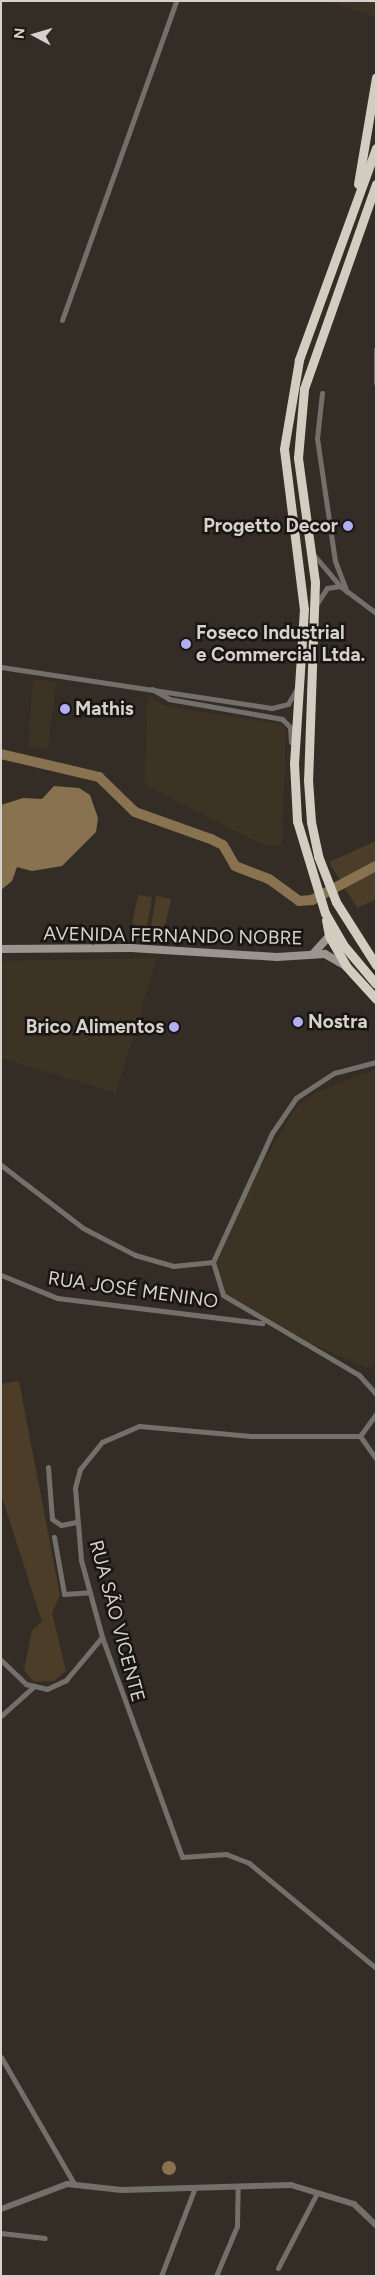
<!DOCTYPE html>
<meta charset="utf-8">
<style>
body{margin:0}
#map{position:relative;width:377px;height:2277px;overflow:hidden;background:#332d25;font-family:Figtree,sans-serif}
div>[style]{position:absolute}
.built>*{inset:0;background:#3c3325}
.green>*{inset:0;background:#4b3d28}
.water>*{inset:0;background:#887250}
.round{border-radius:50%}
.river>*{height:10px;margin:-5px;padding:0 5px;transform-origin:5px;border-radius:5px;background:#887250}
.minor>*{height:5px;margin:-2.5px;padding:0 2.5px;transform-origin:2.5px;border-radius:2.5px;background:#73706c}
.tertiary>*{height:6px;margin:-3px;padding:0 3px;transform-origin:3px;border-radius:3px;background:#73706c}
.secondary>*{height:8px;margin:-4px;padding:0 4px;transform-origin:4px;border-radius:4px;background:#9a958f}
.motorway>*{height:9px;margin:-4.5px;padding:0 4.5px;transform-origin:4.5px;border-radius:4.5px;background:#d3ccc1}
.dots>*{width:14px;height:14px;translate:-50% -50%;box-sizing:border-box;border:2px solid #191612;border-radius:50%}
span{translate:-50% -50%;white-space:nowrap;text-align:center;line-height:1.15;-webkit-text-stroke:5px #191612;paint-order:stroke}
.poi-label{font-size:19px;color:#d5d1cc;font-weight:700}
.right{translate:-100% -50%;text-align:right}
.left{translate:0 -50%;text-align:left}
.street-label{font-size:19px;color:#d5d1cc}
.frame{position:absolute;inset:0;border:2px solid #d5d1cc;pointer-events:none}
.north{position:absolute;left:10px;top:10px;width:50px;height:50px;-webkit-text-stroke:4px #191612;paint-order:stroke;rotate:276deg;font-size:14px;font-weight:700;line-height:20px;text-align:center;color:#d5d1cc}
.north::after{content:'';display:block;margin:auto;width:18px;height:22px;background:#d5d1cc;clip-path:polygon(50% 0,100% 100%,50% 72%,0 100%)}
</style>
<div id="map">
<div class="built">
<i style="clip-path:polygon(327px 1px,376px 1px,376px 17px)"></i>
<i style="clip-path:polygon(33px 679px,56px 682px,48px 749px,28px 746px)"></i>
<i style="clip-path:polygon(148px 696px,165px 706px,281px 724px,286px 730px,282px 846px,263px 845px,144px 784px)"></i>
<i style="clip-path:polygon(157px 958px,116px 1093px,1px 1058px,1px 961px)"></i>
<i style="clip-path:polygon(376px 1069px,376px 1361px,368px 1368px,291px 1335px,225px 1293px,219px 1286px,218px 1262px,253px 1180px,296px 1107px,317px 1092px)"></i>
</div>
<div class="green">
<i style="clip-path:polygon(376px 841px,376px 899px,357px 908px,329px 862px)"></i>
<i style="clip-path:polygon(138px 895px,152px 897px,147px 927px,132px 924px)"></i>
<i style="clip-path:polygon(156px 896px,171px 899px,165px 928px,151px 926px)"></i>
<i style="clip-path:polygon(19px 1381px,60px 1595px,52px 1613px,66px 1671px,54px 1681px,34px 1682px,24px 1670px,32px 1630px,42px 1622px,1px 1494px,1px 1384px)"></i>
</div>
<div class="water">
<i style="clip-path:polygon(54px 786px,79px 788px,90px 795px,98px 818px,96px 832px,62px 866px,32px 871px,17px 867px,12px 881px,1px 890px,1px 805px,23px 798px,42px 799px)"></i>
<i class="round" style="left:162px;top:2161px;width:14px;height:14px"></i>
</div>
<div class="river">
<i style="left:1px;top:754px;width:101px;rotate:13.2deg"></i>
<i style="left:99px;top:777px;width:50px;rotate:44.2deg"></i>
<i style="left:135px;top:812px;width:81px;rotate:19.6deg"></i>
<i style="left:211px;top:839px;width:13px;rotate:27deg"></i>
<i style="left:223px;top:845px;width:24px;rotate:60deg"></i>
<i style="left:235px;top:866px;width:36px;rotate:21deg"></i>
<i style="left:269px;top:879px;width:37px;rotate:36deg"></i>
<i style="left:299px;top:901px;width:13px;rotate:-4deg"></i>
<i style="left:312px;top:900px;width:72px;rotate:-28deg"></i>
</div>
<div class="minor">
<i style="left:62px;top:320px;width:339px;rotate:-70.3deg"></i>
<i style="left:376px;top:349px;width:34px;rotate:90deg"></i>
<i style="left:322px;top:393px;width:45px;rotate:96.3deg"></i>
<i style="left:317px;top:438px;width:124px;rotate:81.7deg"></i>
<i style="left:335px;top:561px;width:33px;rotate:69deg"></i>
<i style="left:313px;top:554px;width:42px;rotate:49.8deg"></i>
<i style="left:340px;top:586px;width:45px;rotate:36.9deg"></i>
<i style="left:316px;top:605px;width:20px;rotate:-57deg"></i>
<i style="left:327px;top:588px;width:13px;rotate:-9deg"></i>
<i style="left:1px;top:667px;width:274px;rotate:8.6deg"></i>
<i style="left:272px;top:708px;width:16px;rotate:-14deg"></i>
<i style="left:288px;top:704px;width:16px;rotate:-60deg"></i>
<i style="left:152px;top:689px;width:20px;rotate:30deg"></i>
<i style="left:169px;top:699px;width:115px;rotate:10deg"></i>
<i style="left:282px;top:719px;width:11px;rotate:45deg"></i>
<i style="left:290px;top:727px;width:15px;rotate:86deg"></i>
<i style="left:376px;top:1062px;width:43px;rotate:165.3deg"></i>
<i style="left:334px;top:1073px;width:45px;rotate:146.7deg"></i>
<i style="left:296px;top:1098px;width:42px;rotate:124.4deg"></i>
<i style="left:272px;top:1133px;width:142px;rotate:114.6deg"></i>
<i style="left:213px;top:1262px;width:34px;rotate:73deg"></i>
<i style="left:223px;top:1295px;width:158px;rotate:30.5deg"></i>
<i style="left:359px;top:1375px;width:25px;rotate:48deg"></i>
<i style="left:1px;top:1165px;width:103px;rotate:37.5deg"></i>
<i style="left:83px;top:1228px;width:59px;rotate:27.4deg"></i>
<i style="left:135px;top:1255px;width:40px;rotate:16deg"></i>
<i style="left:173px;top:1266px;width:40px;rotate:-5.7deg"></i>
<i style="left:1px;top:1275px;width:61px;rotate:22.3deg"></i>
<i style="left:57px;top:1298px;width:207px;rotate:7deg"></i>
<i style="left:376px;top:1414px;width:27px;rotate:126deg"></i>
<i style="left:360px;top:1436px;width:109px;rotate:180deg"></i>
<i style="left:251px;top:1436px;width:112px;rotate:-174.9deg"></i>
<i style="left:139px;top:1426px;width:40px;rotate:156.6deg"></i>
<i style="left:102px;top:1442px;width:35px;rotate:129deg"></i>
<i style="left:80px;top:1469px;width:20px;rotate:105deg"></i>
<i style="left:75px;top:1488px;width:72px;rotate:85.2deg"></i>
<i style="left:81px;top:1560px;width:80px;rotate:74.7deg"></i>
<i style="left:102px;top:1637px;width:234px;rotate:70deg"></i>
<i style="left:182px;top:1857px;width:44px;rotate:-3.9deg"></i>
<i style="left:226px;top:1854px;width:25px;rotate:21deg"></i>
<i style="left:249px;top:1863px;width:165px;rotate:39.6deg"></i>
<i style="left:360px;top:1436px;width:28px;rotate:55deg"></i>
<i style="left:48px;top:1467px;width:52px;rotate:85.6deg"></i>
<i style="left:52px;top:1519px;width:11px;rotate:34deg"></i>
<i style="left:61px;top:1525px;width:16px;rotate:-11deg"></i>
<i style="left:54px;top:1537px;width:58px;rotate:80deg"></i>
<i style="left:64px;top:1594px;width:26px;rotate:-4deg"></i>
<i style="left:1px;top:1660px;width:35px;rotate:44deg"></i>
<i style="left:26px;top:1684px;width:22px;rotate:13deg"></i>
<i style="left:47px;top:1689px;width:21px;rotate:-25deg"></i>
<i style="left:66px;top:1680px;width:56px;rotate:-50.1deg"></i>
<i style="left:1px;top:1716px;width:42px;rotate:-42.1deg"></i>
<i style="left:1px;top:2057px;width:148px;rotate:60deg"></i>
<i style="left:1px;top:2233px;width:44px;rotate:6.5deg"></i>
<i style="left:278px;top:2268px;width:85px;rotate:-62.5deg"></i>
<i style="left:161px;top:2276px;width:92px;rotate:-69deg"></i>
<i style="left:216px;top:2276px;width:54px;rotate:-67.2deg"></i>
<i style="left:237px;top:2226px;width:39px;rotate:-89deg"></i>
</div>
<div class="tertiary">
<i style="left:1px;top:2209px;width:71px;rotate:-20.7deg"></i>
<i style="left:67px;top:2184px;width:55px;rotate:6.2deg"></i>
<i style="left:122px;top:2190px;width:169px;rotate:-1.7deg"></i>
<i style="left:291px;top:2185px;width:66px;rotate:16.8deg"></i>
<i style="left:354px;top:2204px;width:30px;rotate:44deg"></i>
</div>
<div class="secondary">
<i style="left:1px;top:949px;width:130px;rotate:-0.4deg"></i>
<i style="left:131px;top:948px;width:146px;rotate:3.5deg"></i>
<i style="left:277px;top:957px;width:48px;rotate:-3.6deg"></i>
<i style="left:325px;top:954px;width:22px;rotate:30deg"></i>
<i style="left:313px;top:954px;width:24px;rotate:-48deg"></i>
</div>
<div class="motorway">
<i style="left:376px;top:148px;width:226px;rotate:110deg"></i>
<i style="left:299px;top:360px;width:90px;rotate:99.6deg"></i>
<i style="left:284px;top:449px;width:161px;rotate:82.9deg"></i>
<i style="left:304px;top:609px;width:154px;rotate:93.7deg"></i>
<i style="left:294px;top:763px;width:58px;rotate:87deg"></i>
<i style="left:297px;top:821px;width:96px;rotate:73.1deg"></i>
<i style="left:325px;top:913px;width:39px;rotate:60deg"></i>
<i style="left:345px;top:947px;width:48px;rotate:50deg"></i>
<i style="left:358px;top:184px;width:108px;rotate:-80.4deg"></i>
<i style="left:376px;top:184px;width:217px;rotate:109.4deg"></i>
<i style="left:304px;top:389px;width:69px;rotate:95deg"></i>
<i style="left:298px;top:458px;width:125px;rotate:82.2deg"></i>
<i style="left:315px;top:582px;width:198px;rotate:92deg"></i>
<i style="left:308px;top:780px;width:42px;rotate:85.9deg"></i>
<i style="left:311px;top:822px;width:35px;rotate:78deg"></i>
<i style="left:318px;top:856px;width:49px;rotate:68.6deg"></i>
<i style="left:336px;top:902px;width:75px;rotate:57.6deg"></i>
<i style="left:326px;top:920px;width:16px;rotate:79deg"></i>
<i style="left:329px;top:936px;width:34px;rotate:60deg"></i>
<i style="left:346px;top:966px;width:45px;rotate:47.7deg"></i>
</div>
<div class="dots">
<i style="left:348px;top:526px;background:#b2adf9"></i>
<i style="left:186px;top:644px;background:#b2adf9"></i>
<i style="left:65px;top:709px;background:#b2adf9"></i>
<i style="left:298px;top:1022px;background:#b2adf9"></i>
<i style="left:174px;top:1027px;background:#b2adf9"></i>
</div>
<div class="poi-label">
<span class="right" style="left:338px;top:526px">Progetto Decor</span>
<span class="left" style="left:196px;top:644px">Foseco Industrial<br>e Commercial Ltda.</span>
<span class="left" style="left:75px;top:709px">Mathis</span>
<span class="left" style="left:308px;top:1022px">Nostra</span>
<span class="right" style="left:164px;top:1027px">Brico Alimentos</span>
</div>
<div class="street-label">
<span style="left:173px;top:936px;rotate:1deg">AVENIDA FERNANDO NOBRE</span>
<span style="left:133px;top:1290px;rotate:8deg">RUA JOSÉ MENINO</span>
<span style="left:117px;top:1621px;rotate:75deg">RUA SÃO VICENTE</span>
</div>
<div class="frame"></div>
<div class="north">N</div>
</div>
